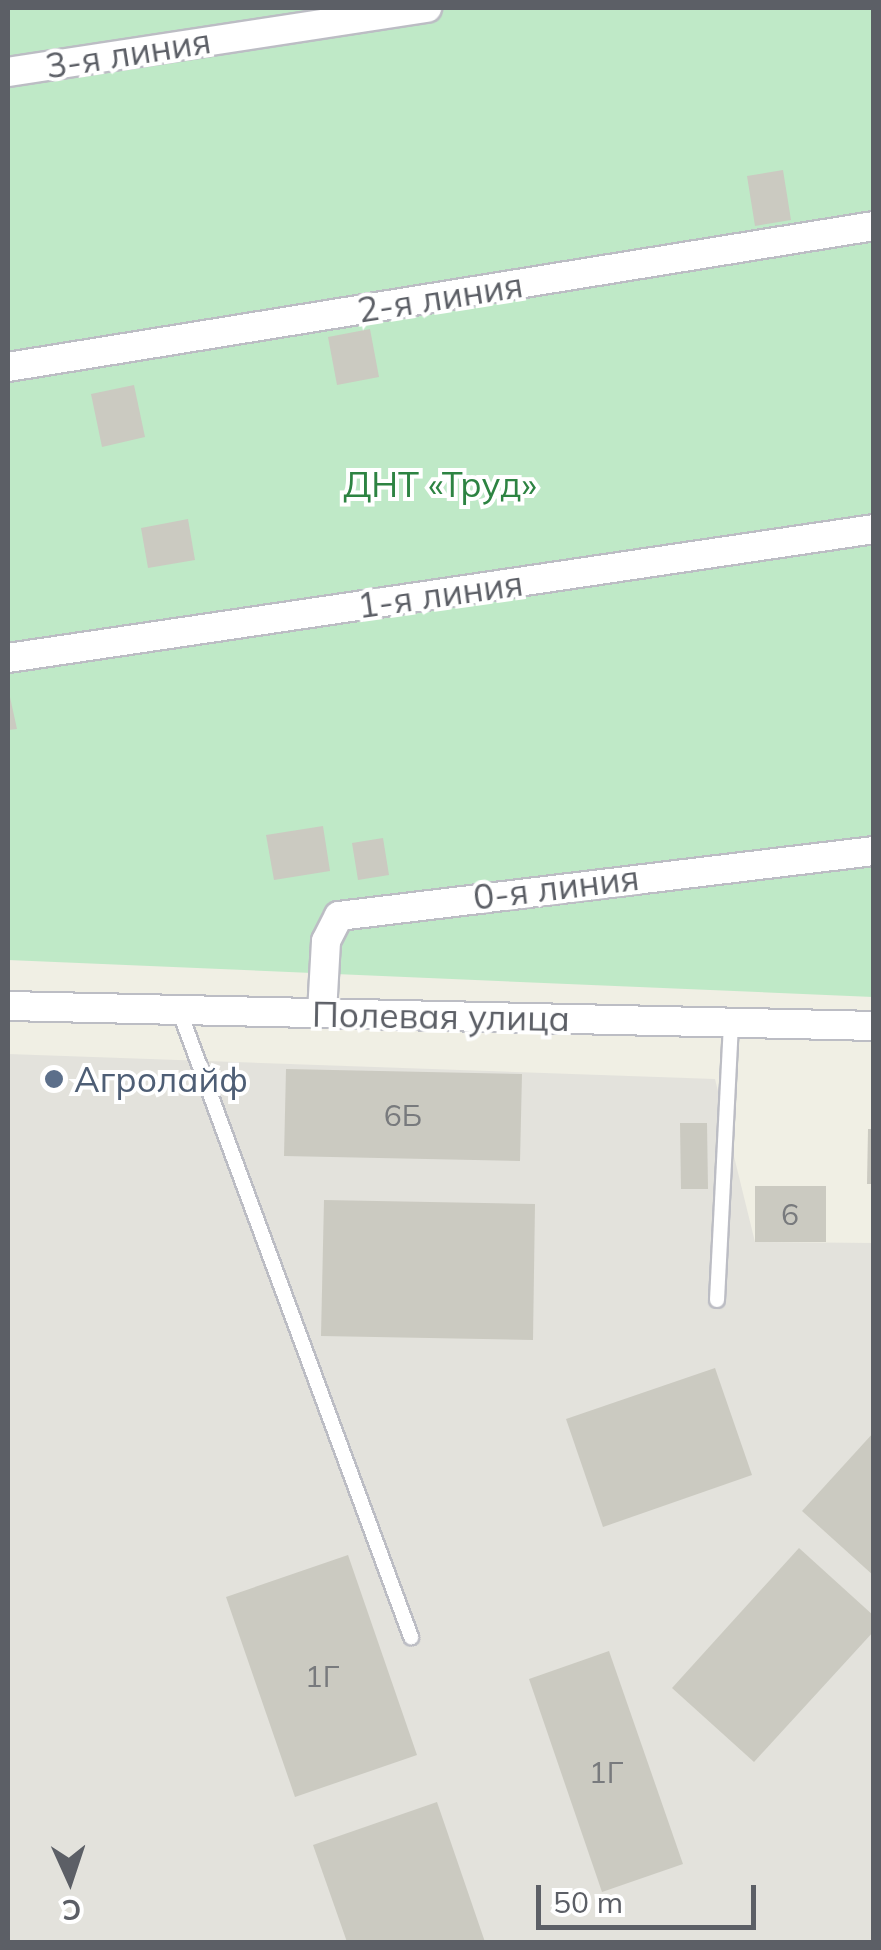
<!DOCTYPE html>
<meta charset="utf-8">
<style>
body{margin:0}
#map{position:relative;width:881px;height:1950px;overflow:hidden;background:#f0efe4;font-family:Mulish,sans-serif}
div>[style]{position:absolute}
.industrial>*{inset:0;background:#e3e2dc}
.green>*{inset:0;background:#bfe9c7}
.building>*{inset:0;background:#cbcac1}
.roads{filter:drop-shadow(2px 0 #bcbdc4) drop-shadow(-2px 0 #bcbdc4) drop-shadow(0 2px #bcbdc4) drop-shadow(0 -2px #bcbdc4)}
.service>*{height:14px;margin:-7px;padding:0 7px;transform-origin:7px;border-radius:7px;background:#fff}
.minor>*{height:28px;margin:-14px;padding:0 14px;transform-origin:14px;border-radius:14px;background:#fff}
.dots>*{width:28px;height:28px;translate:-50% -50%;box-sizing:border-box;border:5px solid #fff;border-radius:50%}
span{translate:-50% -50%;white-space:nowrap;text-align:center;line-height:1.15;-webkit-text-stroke:8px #fff;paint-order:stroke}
.number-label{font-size:30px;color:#787a7d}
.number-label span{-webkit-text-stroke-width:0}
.street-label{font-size:35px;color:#5c5f66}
.park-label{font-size:35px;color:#2d8342}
.service-label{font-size:35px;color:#4e5e75}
.left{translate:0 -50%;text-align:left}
.frame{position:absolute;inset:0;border:10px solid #5c5f66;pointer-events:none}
.north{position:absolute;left:20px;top:1830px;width:100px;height:100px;-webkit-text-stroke:8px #fff;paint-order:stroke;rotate:177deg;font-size:28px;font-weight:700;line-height:40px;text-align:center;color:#5c5f66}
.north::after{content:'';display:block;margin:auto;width:35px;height:45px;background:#5c5f66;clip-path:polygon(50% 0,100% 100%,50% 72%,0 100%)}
.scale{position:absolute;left:536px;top:1885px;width:220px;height:45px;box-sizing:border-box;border:5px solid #5c5f66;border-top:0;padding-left:12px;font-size:30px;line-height:35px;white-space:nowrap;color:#5c5f66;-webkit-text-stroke:8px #fff;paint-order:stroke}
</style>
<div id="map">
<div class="industrial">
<i style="clip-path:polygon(8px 1054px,715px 1079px,755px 1242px,873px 1243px,873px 1942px,8px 1942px)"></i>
</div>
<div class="green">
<i style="clip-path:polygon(8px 8px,873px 8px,873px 997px,8px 960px)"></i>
</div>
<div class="building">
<i style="clip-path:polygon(783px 170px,791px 220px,755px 226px,747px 176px)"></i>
<i style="clip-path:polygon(370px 329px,379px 377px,337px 385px,328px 337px)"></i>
<i style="clip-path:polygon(134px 385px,145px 437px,102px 447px,91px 394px)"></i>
<i style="clip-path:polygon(188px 519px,195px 560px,148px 568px,141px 528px)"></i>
<i style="clip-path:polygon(8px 688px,17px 729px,8px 730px)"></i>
<i style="clip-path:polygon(323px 826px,330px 871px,274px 880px,266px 835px)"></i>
<i style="clip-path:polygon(383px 838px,389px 875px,358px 880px,352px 843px)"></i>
<i style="clip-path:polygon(286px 1069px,522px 1074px,520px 1161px,284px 1156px)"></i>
<i style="clip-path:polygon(680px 1123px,707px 1123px,708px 1189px,681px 1189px)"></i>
<i style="clip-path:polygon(868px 1129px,874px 1129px,874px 1184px,867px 1184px)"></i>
<i style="clip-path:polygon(755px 1186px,826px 1186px,826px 1242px,755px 1242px)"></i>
<i style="clip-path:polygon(324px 1200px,535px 1204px,533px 1340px,321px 1336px)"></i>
<i style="clip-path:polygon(715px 1368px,752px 1475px,603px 1527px,566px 1419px)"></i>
<i style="clip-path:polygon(874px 1432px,874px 1576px,802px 1511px)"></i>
<i style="clip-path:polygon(799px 1548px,874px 1616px,874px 1631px,754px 1762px,672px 1688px)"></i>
<i style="clip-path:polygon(348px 1555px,417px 1755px,295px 1797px,226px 1597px)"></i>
<i style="clip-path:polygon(609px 1651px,683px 1864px,602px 1892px,529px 1679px)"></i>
<i style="clip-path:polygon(437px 1802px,485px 1942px,347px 1942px,313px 1845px)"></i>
</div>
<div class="roads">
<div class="service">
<i style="left:179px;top:1010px;width:669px;rotate:69.69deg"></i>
<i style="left:717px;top:1300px;width:278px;rotate:-87.1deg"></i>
</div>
<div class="minor">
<i style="left:8px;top:72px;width:424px;rotate:-8.7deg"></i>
<i style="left:8px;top:367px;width:877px;rotate:-9.25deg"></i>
<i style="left:8px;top:658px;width:876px;rotate:-8.47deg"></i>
<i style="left:8px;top:1006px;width:866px;rotate:1.32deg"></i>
<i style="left:322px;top:1013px;width:72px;rotate:-86.8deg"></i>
<i style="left:326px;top:941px;width:28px;rotate:-63deg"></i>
<i style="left:339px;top:916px;width:539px;rotate:-6.93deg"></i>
</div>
</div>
<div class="dots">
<i style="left:54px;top:1079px;background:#5c6f8a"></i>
</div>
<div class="number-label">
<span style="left:403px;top:1115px">6Б</span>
<span style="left:790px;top:1214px">6</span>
<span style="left:322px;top:1676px">1Г</span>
<span style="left:606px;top:1772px">1Г</span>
</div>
<div class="street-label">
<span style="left:128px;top:53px;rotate:-9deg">3-я линия</span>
<span style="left:440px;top:297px;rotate:-9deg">2-я линия</span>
<span style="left:440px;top:594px;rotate:-8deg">1-я линия</span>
<span style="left:556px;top:887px;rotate:-7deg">0-я линия</span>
<span style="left:441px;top:1016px;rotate:1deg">Полевая улица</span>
</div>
<div class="park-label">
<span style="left:440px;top:484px">ДНТ «Труд»</span>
</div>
<div class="service-label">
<span class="left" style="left:74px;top:1079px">Агролайф</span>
</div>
<div class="frame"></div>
<div class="north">С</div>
<div class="scale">50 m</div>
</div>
